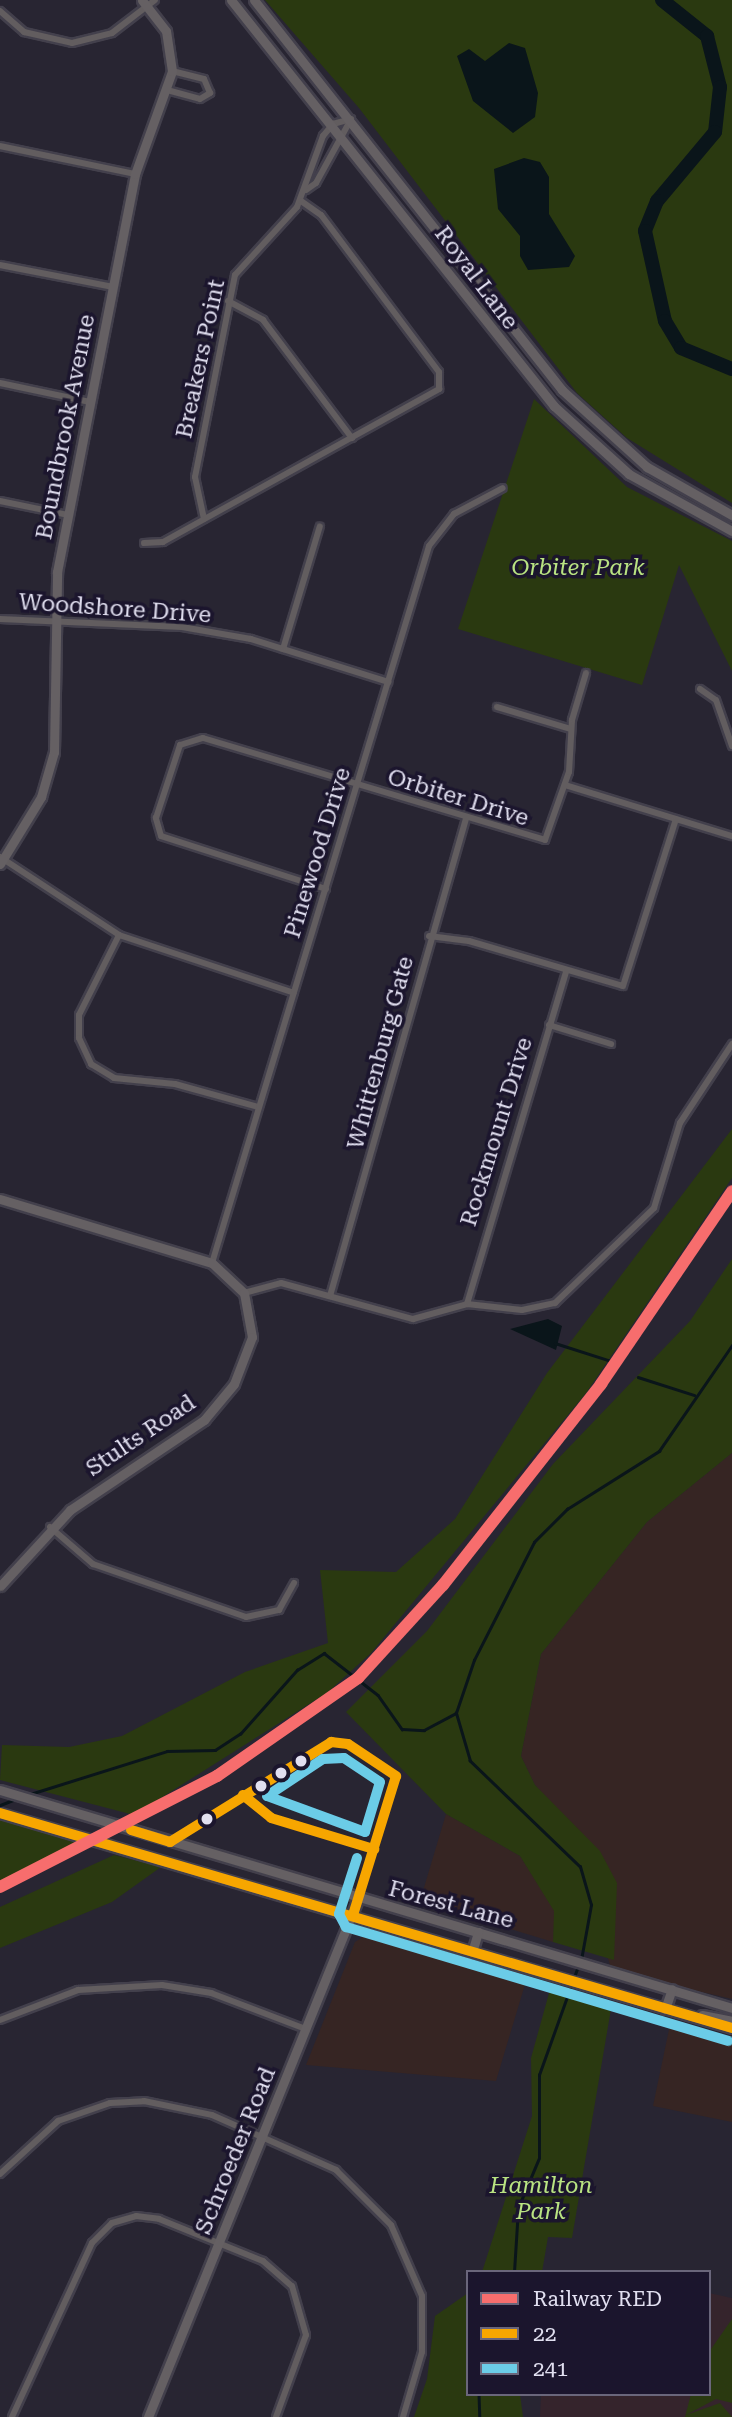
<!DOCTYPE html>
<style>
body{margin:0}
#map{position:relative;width:732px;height:2417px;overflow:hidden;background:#282532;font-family:"Roboto Serif",serif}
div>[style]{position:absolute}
.commercial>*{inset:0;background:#362523}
.medical>*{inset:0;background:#35242c}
.green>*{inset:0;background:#2a3910}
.water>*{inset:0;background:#0a151a}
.stream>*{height:2.5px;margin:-1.25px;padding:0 1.25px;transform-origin:1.25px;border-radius:1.25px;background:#0a151a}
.river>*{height:14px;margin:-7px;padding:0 7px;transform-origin:7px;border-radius:7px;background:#0a151a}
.roads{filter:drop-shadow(2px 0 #43404c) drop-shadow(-2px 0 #43404c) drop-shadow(0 2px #43404c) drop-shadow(0 -2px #43404c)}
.street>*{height:6px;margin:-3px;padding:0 3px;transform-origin:3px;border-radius:3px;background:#625d5f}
.secondary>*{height:9px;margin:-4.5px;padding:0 4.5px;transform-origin:4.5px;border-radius:4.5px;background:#656063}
.bus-1>*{height:10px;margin:-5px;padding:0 5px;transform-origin:5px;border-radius:5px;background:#f7a600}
.bus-2>*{height:10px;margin:-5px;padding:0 5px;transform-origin:5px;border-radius:5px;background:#6bcce7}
.rail-1>*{height:12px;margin:-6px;padding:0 6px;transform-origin:6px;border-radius:6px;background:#f76d6d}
.dots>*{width:19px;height:19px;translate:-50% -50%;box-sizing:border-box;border:4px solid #1b152d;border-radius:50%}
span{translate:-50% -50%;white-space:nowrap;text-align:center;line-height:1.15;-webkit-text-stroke:7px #1b152d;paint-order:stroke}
.street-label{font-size:23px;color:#e1dff0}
.park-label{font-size:23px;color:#b9e382;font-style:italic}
.legend{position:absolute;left:466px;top:2270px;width:245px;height:126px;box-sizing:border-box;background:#1b152d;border:2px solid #6a667b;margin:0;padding:9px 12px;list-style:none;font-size:21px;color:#e1dff0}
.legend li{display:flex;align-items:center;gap:14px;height:35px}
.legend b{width:35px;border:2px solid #6a667b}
</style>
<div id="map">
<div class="commercial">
<i style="clip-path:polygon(732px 1453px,732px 1999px,612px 1971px,561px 1813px,535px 1785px,521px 1756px,541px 1654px,647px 1522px)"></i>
<i style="clip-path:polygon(446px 1814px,520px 1856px,555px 1911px,553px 1942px,420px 1901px)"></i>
<i style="clip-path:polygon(369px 1933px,526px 1981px,496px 2081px,306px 2065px,355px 1942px)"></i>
<i style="clip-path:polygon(671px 2020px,732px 2038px,732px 2122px,653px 2106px)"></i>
</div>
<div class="medical">
<i style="clip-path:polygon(709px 2293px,732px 2298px,732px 2417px,540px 2417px,541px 2394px,709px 2394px)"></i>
</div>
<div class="green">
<i style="clip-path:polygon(265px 0,732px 0,732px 503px,627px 438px,577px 393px,359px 108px)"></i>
<i style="clip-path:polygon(534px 399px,627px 487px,732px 541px,732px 671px,679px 565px,642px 685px,458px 629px)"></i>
<i style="clip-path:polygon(732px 1129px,732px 1178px,586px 1393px,371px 1653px,328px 1692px,134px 1815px,0 1780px,2px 1745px,69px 1747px,122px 1736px,245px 1672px,328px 1643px,320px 1570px,396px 1572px,455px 1519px,547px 1373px)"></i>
<i style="clip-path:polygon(732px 1259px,732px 1453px,647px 1522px,541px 1654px,521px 1756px,535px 1785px,600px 1851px,617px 1883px,614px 1960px,553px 1942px,554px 1911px,520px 1856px,446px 1814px,346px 1712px,427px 1631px,553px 1464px,690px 1321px)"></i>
<i style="clip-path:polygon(0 1819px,82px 1843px,0 1881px)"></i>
<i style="clip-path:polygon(114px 1855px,161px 1867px,112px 1902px,0 1948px,0 1907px)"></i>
<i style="clip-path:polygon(551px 1986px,612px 2003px,572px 2238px,548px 2237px,542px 2272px,482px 2272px,532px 2116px,531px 2058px)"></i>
<i style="clip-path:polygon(468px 2293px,468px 2394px,520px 2394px,523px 2417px,414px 2417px,427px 2379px,435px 2316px)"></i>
<i style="clip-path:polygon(732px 2319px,732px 2403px,716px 2399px,686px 2415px,720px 2403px,732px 2417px,685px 2417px,691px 2394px,709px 2394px,709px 2352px)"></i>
</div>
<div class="water">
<i style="clip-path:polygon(509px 43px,525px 48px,538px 93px,535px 117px,513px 133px,473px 101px,457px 56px,469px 49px,485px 61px)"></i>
<i style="clip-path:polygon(524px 158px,540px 162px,549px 177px,549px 214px,575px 256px,569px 267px,528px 270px,520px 256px,520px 236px,498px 209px,494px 169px)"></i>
<i style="clip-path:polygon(548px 1319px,562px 1326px,556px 1350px,510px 1329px)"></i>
</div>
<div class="stream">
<i style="left:555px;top:1343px;width:59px;rotate:17.8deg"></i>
<i style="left:638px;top:1377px;width:59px;rotate:17.8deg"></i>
<i style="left:27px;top:1795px;width:147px;rotate:-17.4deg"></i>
<i style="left:167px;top:1751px;width:48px;rotate:-1.2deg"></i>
<i style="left:215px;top:1750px;width:30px;rotate:-33deg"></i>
<i style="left:240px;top:1734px;width:86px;rotate:-48.3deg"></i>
<i style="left:297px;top:1670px;width:32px;rotate:-32deg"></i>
<i style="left:324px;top:1653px;width:68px;rotate:37.9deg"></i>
<i style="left:378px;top:1695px;width:42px;rotate:54.8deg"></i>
<i style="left:402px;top:1729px;width:22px;rotate:3deg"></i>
<i style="left:424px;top:1730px;width:36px;rotate:-28deg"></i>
<i style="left:0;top:1805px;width:19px;rotate:-21deg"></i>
<i style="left:581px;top:1960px;width:56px;rotate:-79.7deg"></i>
<i style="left:591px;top:1905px;width:40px;rotate:-106deg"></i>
<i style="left:580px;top:1867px;width:153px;rotate:-136.1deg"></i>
<i style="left:470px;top:1761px;width:50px;rotate:-106.3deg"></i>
<i style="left:456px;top:1713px;width:56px;rotate:-71.2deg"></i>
<i style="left:474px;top:1660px;width:132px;rotate:-63deg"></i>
<i style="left:534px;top:1542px;width:47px;rotate:-45deg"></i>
<i style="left:567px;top:1509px;width:109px;rotate:-32.2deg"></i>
<i style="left:659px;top:1451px;width:129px;rotate:-55.4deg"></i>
<i style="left:514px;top:2272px;width:64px;rotate:-86.4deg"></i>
<i style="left:518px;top:2208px;width:54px;rotate:-67.2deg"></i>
<i style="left:539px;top:2158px;width:83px;rotate:-90deg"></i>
<i style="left:539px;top:2075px;width:116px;rotate:-70.3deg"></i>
<i style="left:479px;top:2394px;width:23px;rotate:88deg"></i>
</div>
<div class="river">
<i style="left:662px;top:0;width:58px;rotate:38.7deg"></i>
<i style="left:707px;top:36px;width:53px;rotate:75.7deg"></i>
<i style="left:720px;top:87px;width:45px;rotate:96.3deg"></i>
<i style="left:715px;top:132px;width:90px;rotate:130deg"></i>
<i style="left:657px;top:201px;width:32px;rotate:112deg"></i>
<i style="left:645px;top:231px;width:92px;rotate:77.5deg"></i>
<i style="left:665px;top:321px;width:31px;rotate:59deg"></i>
<i style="left:681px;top:348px;width:55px;rotate:22.4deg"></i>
</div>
<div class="roads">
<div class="street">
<i style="left:0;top:11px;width:32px;rotate:41deg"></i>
<i style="left:24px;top:32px;width:49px;rotate:12.9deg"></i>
<i style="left:72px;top:43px;width:41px;rotate:-14deg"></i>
<i style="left:112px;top:33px;width:54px;rotate:-37.5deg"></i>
<i style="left:167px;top:90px;width:34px;rotate:15deg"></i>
<i style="left:200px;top:99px;width:12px;rotate:-31deg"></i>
<i style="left:210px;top:93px;width:15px;rotate:-113deg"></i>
<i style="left:204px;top:79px;width:33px;rotate:-166deg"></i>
<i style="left:0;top:146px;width:138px;rotate:11.7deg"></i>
<i style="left:306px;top:190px;width:12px;rotate:-35deg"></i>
<i style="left:316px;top:183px;width:73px;rotate:-61.3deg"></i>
<i style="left:0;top:265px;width:115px;rotate:11deg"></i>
<i style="left:228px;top:301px;width:40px;rotate:28deg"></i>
<i style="left:263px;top:320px;width:148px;rotate:53deg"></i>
<i style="left:0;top:383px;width:92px;rotate:11.9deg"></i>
<i style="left:0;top:501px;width:69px;rotate:11.6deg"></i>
<i style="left:204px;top:519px;width:43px;rotate:-102.1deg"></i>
<i style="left:195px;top:477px;width:206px;rotate:-78.8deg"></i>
<i style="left:235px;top:275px;width:92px;rotate:-47.6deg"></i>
<i style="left:297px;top:207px;width:76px;rotate:-69.9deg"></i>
<i style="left:323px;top:136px;width:16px;rotate:-50deg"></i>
<i style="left:333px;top:124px;width:18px;rotate:-16deg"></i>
<i style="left:144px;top:543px;width:19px;rotate:-3deg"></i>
<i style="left:163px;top:542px;width:316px;rotate:-29deg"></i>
<i style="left:439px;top:389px;width:17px;rotate:-90deg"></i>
<i style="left:439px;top:372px;width:196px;rotate:-126.9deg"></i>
<i style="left:321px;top:215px;width:24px;rotate:-145deg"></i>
<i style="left:0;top:619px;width:182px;rotate:2.5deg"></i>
<i style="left:182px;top:627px;width:70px;rotate:9.9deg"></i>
<i style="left:251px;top:639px;width:144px;rotate:17.4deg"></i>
<i style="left:283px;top:649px;width:128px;rotate:-73.3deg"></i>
<i style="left:700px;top:689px;width:19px;rotate:35deg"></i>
<i style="left:716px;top:700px;width:49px;rotate:70.8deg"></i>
<i style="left:497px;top:707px;width:77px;rotate:16.6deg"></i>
<i style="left:565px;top:785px;width:175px;rotate:17deg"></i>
<i style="left:0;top:857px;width:142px;rotate:33.2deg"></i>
<i style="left:119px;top:935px;width:184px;rotate:18.3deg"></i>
<i style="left:326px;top:889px;width:173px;rotate:-162.2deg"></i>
<i style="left:161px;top:836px;width:19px;rotate:-106deg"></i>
<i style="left:156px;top:818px;width:77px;rotate:-71.8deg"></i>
<i style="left:180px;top:745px;width:24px;rotate:-17deg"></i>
<i style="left:203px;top:738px;width:357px;rotate:16.6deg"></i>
<i style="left:545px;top:840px;width:72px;rotate:-70.6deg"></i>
<i style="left:569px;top:772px;width:52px;rotate:-86.7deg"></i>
<i style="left:572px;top:720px;width:49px;rotate:-73.4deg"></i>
<i style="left:119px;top:935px;width:89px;rotate:116.6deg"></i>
<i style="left:79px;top:1015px;width:23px;rotate:90deg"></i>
<i style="left:79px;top:1038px;width:29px;rotate:65deg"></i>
<i style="left:91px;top:1064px;width:27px;rotate:31deg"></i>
<i style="left:114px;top:1078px;width:61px;rotate:5.6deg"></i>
<i style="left:175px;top:1084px;width:86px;rotate:15.5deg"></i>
<i style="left:429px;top:936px;width:40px;rotate:7.1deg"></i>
<i style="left:469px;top:941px;width:160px;rotate:16.3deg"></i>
<i style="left:623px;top:986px;width:175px;rotate:-72.4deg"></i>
<i style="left:549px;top:1025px;width:65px;rotate:17deg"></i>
<i style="left:212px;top:1263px;width:749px;rotate:-73.16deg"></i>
<i style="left:429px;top:546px;width:41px;rotate:-52deg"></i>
<i style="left:454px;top:514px;width:55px;rotate:-28deg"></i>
<i style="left:244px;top:1293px;width:38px;rotate:-15deg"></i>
<i style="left:281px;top:1283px;width:137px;rotate:15.3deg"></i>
<i style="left:413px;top:1319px;width:56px;rotate:-15.5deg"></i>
<i style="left:467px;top:1304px;width:55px;rotate:6.2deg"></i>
<i style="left:522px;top:1310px;width:34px;rotate:-12deg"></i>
<i style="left:555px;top:1303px;width:137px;rotate:-43.8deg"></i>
<i style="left:654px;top:1208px;width:89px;rotate:-73deg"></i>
<i style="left:680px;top:1123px;width:95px;rotate:-56.6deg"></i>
<i style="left:330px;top:1296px;width:496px;rotate:-74.1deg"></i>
<i style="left:467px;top:1304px;width:347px;rotate:-73.4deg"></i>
<i style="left:50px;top:1527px;width:57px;rotate:40.7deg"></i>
<i style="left:93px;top:1564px;width:162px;rotate:19.1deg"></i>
<i style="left:246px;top:1617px;width:34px;rotate:-12deg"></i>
<i style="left:279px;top:1610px;width:31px;rotate:-61deg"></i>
<i style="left:0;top:2020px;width:84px;rotate:-21deg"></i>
<i style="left:78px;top:1990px;width:84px;rotate:-3.4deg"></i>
<i style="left:162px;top:1985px;width:50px;rotate:9.3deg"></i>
<i style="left:211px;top:1993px;width:102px;rotate:20.8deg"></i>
<i style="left:0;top:2174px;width:79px;rotate:-42.4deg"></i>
<i style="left:58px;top:2121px;width:55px;rotate:-19.1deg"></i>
<i style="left:110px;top:2103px;width:34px;rotate:-3deg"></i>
<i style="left:144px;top:2101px;width:69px;rotate:11.6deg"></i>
<i style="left:212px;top:2115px;width:136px;rotate:23.9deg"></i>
<i style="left:336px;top:2170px;width:78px;rotate:45deg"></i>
<i style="left:391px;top:2225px;width:77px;rotate:66.4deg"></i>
<i style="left:422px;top:2296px;width:56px;rotate:90deg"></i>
<i style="left:422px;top:2352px;width:68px;rotate:106.3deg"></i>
<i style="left:12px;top:2417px;width:192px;rotate:-65.3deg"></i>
<i style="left:92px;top:2243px;width:28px;rotate:-45deg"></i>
<i style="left:112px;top:2223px;width:25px;rotate:-16deg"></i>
<i style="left:136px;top:2216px;width:23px;rotate:7deg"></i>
<i style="left:159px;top:2219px;width:112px;rotate:22deg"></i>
<i style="left:263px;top:2261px;width:38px;rotate:41deg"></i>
<i style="left:292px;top:2286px;width:51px;rotate:74.1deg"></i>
<i style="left:306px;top:2335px;width:87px;rotate:110.1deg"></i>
</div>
<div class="secondary">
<i style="left:231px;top:0;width:519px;rotate:51.5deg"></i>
<i style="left:554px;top:406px;width:101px;rotate:42.2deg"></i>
<i style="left:629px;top:474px;width:118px;rotate:29deg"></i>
<i style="left:254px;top:0;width:497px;rotate:51.7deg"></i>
<i style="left:562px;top:390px;width:115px;rotate:42.2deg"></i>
<i style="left:647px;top:467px;width:98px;rotate:29.5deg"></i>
<i style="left:0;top:864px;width:79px;rotate:-58.5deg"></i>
<i style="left:41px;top:797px;width:47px;rotate:-73.9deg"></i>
<i style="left:54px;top:752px;width:180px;rotate:-89deg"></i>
<i style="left:57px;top:572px;width:406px;rotate:-78.9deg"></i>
<i style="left:135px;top:174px;width:109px;rotate:-70.2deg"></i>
<i style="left:172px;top:71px;width:40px;rotate:-98.5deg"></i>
<i style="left:166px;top:31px;width:39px;rotate:-128deg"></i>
<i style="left:0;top:1199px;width:221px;rotate:16.8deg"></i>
<i style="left:212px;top:1263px;width:44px;rotate:43.2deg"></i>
<i style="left:244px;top:1293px;width:45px;rotate:79.7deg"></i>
<i style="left:252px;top:1337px;width:50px;rotate:111deg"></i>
<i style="left:234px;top:1384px;width:47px;rotate:129.8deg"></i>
<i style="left:204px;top:1420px;width:161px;rotate:146.1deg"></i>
<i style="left:70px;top:1510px;width:103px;rotate:132.6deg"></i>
<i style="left:0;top:1790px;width:764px;rotate:16.58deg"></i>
<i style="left:0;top:1813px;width:763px;rotate:16.37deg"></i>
<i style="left:472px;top:1952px;width:21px;rotate:-73deg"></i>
<i style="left:665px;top:2009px;width:21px;rotate:-71deg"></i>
<i style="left:702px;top:2015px;width:31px;rotate:11deg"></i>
<i style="left:148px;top:2417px;width:559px;rotate:-67.93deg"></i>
</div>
</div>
<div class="bus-1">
<i style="left:243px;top:1795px;width:36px;rotate:39deg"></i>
<i style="left:271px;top:1818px;width:108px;rotate:16.8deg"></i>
<i style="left:0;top:1813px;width:763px;rotate:16.37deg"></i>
<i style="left:131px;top:1830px;width:41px;rotate:17.1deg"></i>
<i style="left:170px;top:1842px;width:190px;rotate:-31.8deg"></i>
<i style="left:331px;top:1742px;width:17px;rotate:7deg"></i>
<i style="left:348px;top:1744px;width:58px;rotate:33.7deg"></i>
<i style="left:353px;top:1915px;width:145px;rotate:-72.8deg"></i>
</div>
<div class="bus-2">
<i style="left:344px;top:1758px;width:43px;rotate:33.7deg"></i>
<i style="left:380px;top:1782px;width:52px;rotate:106.7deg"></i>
<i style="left:365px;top:1832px;width:104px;rotate:-159.8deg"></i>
<i style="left:267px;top:1796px;width:67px;rotate:-33.5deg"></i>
<i style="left:323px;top:1759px;width:21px;rotate:-3deg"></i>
<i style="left:357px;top:1858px;width:59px;rotate:107.8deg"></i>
<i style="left:339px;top:1914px;width:15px;rotate:62deg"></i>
<i style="left:346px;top:1927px;width:399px;rotate:16.6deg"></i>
</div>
<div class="rail-1">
<i style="left:0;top:1887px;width:244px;rotate:-27.1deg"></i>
<i style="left:217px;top:1776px;width:172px;rotate:-34.8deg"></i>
<i style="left:358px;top:1678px;width:126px;rotate:-47.6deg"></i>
<i style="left:443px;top:1585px;width:256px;rotate:-51.8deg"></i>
<i style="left:601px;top:1384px;width:233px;rotate:-55.8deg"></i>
</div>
<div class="dots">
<i style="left:301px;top:1761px;background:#e1dff0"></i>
<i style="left:281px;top:1773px;background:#e1dff0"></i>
<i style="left:261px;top:1786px;background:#e1dff0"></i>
<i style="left:207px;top:1819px;background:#e1dff0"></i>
</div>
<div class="street-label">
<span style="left:476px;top:278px;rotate:53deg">Royal Lane</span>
<span style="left:201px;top:359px;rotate:-78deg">Breakers Point</span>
<span style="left:66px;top:427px;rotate:-79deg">Boundbrook Avenue</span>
<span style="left:115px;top:609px;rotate:4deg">Woodshore Drive</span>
<span style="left:458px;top:798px;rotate:17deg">Orbiter Drive</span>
<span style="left:318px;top:853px;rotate:-73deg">Pinewood Drive</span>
<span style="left:381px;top:1053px;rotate:-75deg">Whittenburg Gate</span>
<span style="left:497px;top:1132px;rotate:-73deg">Rockmount Drive</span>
<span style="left:141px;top:1436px;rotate:-34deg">Stults Road</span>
<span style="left:451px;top:1905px;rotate:15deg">Forest Lane</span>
<span style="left:236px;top:2151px;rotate:-68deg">Schroeder Road</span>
</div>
<div class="park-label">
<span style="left:578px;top:568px">Orbiter Park</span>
<span style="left:541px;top:2199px">Hamilton<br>Park</span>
</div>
<ul class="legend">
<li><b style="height:9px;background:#f76d6d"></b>Railway RED</li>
<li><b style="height:9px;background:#f7a600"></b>22</li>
<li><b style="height:9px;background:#6bcce7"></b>241</li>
</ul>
</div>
